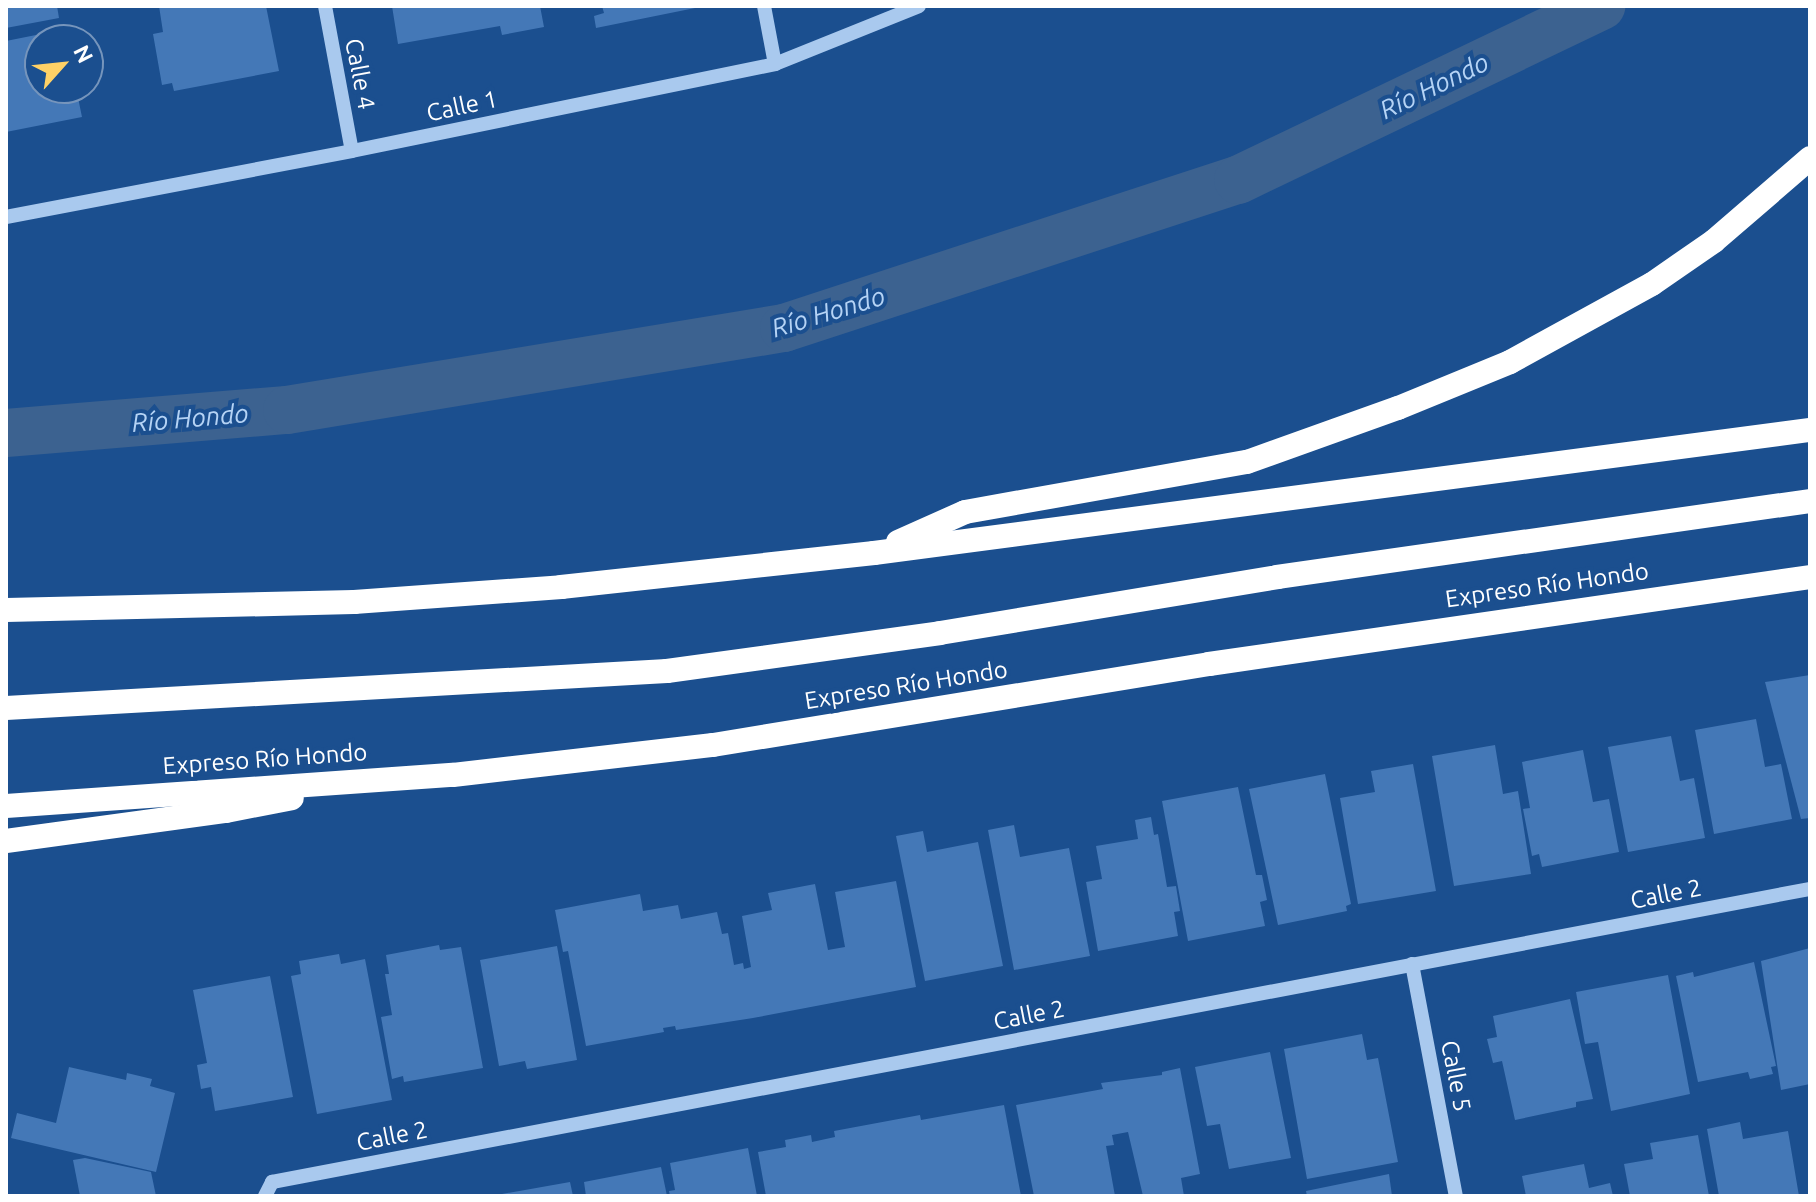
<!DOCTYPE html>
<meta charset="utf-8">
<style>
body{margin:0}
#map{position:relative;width:1816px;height:1202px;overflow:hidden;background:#1b4f8f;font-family:Ubuntu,sans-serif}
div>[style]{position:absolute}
.canal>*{height:48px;margin:-24px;padding:0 24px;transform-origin:24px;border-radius:24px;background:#3c6290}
.building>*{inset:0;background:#4478b7}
.minor>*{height:14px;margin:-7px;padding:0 7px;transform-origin:7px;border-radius:7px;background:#a9c9ee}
.highway>*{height:24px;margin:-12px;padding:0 12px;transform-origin:12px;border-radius:12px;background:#fff}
span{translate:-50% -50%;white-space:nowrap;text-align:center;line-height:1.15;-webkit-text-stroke:8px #1b4f8f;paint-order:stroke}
.street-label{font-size:24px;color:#fff}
.water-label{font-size:26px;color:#b5d3f5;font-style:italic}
.frame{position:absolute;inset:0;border:8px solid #fff;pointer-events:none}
.north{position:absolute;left:24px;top:24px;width:80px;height:80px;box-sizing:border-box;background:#1b4f8f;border:2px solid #7695bc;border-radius:50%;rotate:63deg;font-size:22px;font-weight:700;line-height:32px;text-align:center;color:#fff}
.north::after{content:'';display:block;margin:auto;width:28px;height:36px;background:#ffd166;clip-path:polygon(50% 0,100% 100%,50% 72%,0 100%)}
</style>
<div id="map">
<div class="canal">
<i style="left:6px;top:433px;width:282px;rotate:-4.7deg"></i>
<i style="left:287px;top:410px;width:504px;rotate:-9.37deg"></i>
<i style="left:784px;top:328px;width:478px;rotate:-18.1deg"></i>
<i style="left:1238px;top:180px;width:403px;rotate:-25.6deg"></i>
</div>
<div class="building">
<i style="clip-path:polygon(6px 6px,57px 6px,59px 18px,6px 28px)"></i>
<i style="clip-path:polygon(159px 6px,266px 6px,279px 71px,174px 91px,172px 83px,162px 85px,153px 34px,163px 32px)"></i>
<i style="clip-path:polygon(392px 6px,540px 6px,544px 27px,502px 35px,500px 26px,398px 44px)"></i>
<i style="clip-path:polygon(602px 6px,700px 6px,700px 7px,596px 28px,594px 16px,604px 13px)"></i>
<i style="clip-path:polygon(71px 28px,74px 40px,40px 40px,40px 88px,76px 88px,82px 117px,6px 132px,6px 41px)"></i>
<i style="clip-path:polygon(1810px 675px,1810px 818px,1801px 819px,1765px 682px)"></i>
<i style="clip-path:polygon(1756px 719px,1765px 767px,1781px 764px,1792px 819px,1714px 834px,1695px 730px)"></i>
<i style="clip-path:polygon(1671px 736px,1680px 781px,1694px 778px,1705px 838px,1628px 852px,1608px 747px)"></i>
<i style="clip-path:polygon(1495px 745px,1503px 794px,1518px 791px,1531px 874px,1454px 886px,1432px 756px)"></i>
<i style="clip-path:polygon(1583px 750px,1593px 802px,1609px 799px,1619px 852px,1542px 867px,1539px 854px,1532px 856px,1523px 809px,1530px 808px,1522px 762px)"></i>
<i style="clip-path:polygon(1413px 764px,1436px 891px,1358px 904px,1340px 798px,1375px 792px,1371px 771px)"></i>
<i style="clip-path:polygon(1325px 774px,1351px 904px,1346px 906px,1347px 911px,1278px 925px,1249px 789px)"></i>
<i style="clip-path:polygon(1238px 787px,1256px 875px,1262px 875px,1267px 900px,1260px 902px,1265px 926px,1188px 941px,1162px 801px)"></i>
<i style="clip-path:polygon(1151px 817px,1154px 835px,1158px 834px,1167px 887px,1176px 886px,1180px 911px,1174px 912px,1178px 936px,1098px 951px,1086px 882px,1102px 879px,1096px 846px,1138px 839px,1135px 820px)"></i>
<i style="clip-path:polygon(1014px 825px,1020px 857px,1069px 848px,1090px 956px,1014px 970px,988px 830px)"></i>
<i style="clip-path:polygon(923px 831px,927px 852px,978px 842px,1003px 966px,925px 981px,896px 836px)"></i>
<i style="clip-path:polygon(896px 881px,916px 987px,753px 1018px,676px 1030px,675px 1026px,663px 1028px,664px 1032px,586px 1046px,568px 951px,563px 952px,555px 910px,640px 894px,643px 911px,678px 905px,681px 919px,717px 912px,722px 934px,728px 933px,734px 965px,743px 963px,744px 969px,751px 967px,742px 916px,772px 910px,768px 893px,815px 884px,828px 950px,845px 947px,835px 892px)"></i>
<i style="clip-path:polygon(439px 945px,440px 950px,461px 947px,483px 1068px,404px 1082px,403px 1076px,392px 1079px,381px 1017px,392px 1015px,385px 974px,389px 974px,386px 955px)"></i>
<i style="clip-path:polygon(557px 946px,577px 1060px,527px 1069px,525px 1061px,499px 1066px,480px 960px)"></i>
<i style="clip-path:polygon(1810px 948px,1810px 1084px,1781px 1090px,1761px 961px)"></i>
<i style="clip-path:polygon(339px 954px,341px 964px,365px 959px,392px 1100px,317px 1114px,291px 976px,301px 974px,299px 961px)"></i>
<i style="clip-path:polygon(1754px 962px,1776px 1066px,1771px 1067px,1773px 1074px,1750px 1079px,1748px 1072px,1698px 1082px,1676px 976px,1693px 972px,1694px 977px)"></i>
<i style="clip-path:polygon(1668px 975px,1690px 1094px,1611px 1111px,1598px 1042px,1585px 1044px,1576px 992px)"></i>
<i style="clip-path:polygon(270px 976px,293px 1097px,215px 1111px,211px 1087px,201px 1089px,197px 1065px,207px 1063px,193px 990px)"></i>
<i style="clip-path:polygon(1570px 999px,1593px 1099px,1576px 1102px,1576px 1107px,1515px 1120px,1502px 1061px,1493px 1063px,1487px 1039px,1497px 1037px,1493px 1016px)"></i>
<i style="clip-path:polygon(1362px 1034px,1367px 1060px,1378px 1058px,1398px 1162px,1307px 1179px,1284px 1049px)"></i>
<i style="clip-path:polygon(1270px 1052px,1291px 1158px,1229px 1169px,1220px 1124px,1207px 1126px,1195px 1067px)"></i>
<i style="clip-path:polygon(69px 1067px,126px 1080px,127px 1073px,152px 1079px,150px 1086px,175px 1093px,156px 1172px,11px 1138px,17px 1113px,56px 1123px)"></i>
<i style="clip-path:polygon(1180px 1068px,1200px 1174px,1181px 1178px,1184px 1196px,1143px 1196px,1128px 1132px,1112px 1135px,1114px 1145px,1106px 1146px,1115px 1196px,1034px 1196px,1016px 1105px,1103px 1089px,1101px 1083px,1162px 1075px,1162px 1072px)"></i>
<i style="clip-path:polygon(1004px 1105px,1021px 1196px,766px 1196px,758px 1152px,786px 1147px,785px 1140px,811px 1135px,812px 1142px,835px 1137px,834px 1131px,920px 1115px,921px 1120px)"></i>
<i style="clip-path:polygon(1740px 1122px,1743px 1139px,1788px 1131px,1799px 1196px,1719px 1196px,1707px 1129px)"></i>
<i style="clip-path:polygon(1698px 1135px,1709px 1196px,1630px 1196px,1624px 1164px,1653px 1159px,1650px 1143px)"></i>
<i style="clip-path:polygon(748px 1148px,757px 1196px,670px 1196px,669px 1191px,675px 1190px,670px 1163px)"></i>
<i style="clip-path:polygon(85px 1158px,151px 1172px,156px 1196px,80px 1196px,73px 1160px)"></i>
<i style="clip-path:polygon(1584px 1164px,1589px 1188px,1610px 1183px,1613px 1196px,1526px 1196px,1522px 1176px)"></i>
<i style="clip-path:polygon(661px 1167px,667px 1196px,586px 1196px,584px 1182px)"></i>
<i style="clip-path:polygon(1389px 1174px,1392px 1196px,1307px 1196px,1306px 1191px)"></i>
<i style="clip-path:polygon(570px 1182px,573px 1196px,502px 1196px,502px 1194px)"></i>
</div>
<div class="minor">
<i style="left:325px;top:6px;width:147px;rotate:79.5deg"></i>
<i style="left:764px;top:6px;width:59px;rotate:79.3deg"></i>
<i style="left:6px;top:217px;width:352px;rotate:-10.8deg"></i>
<i style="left:352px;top:151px;width:432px;rotate:-11.6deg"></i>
<i style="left:775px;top:64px;width:155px;rotate:-21.9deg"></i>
<i style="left:1412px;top:964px;width:236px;rotate:79.3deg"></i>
<i style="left:265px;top:1196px;width:16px;rotate:-63deg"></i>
<i style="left:272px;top:1182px;width:1566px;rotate:-10.79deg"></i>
</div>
<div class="highway">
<i style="left:898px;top:542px;width:73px;rotate:-24.1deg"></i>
<i style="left:965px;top:512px;width:286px;rotate:-10.1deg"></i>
<i style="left:1247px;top:462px;width:160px;rotate:-19.7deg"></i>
<i style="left:1398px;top:408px;width:121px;rotate:-22.3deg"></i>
<i style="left:1510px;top:362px;width:162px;rotate:-28.8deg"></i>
<i style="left:1652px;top:284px;width:75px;rotate:-34.7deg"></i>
<i style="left:1714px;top:241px;width:127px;rotate:-40.8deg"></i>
<i style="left:6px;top:610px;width:348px;rotate:-1.3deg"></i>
<i style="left:354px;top:602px;width:208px;rotate:-4.1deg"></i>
<i style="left:561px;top:587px;width:315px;rotate:-6.2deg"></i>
<i style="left:874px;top:553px;width:944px;rotate:-7.49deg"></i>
<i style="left:6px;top:708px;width:662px;rotate:-3.2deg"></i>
<i style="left:667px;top:671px;width:276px;rotate:-7.9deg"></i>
<i style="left:940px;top:633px;width:342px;rotate:-9.4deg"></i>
<i style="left:1277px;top:577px;width:538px;rotate:-8.12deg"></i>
<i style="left:6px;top:806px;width:448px;rotate:-4deg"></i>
<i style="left:453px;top:775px;width:262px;rotate:-6.6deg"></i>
<i style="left:713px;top:745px;width:503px;rotate:-9.27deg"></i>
<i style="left:1209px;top:664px;width:607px;rotate:-8.24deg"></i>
<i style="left:6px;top:841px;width:222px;rotate:-7.8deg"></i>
<i style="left:226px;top:811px;width:67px;rotate:-11.1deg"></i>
</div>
<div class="street-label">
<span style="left:360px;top:74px;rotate:79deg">Calle 4</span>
<span style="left:462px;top:106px;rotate:-12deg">Calle 1</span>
<span style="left:1547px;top:585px;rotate:-8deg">Expreso Río Hondo</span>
<span style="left:906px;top:685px;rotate:-9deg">Expreso Río Hondo</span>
<span style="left:265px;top:759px;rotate:-4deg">Expreso Río Hondo</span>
<span style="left:1666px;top:894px;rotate:-11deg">Calle 2</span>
<span style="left:1029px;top:1015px;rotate:-11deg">Calle 2</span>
<span style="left:1456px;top:1076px;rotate:79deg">Calle 5</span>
<span style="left:392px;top:1136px;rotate:-11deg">Calle 2</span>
</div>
<div class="water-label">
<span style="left:1434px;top:86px;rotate:-26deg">Río Hondo</span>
<span style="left:828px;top:312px;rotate:-17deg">Río Hondo</span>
<span style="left:190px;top:418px;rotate:-5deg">Río Hondo</span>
</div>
<div class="frame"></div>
<div class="north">N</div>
</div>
